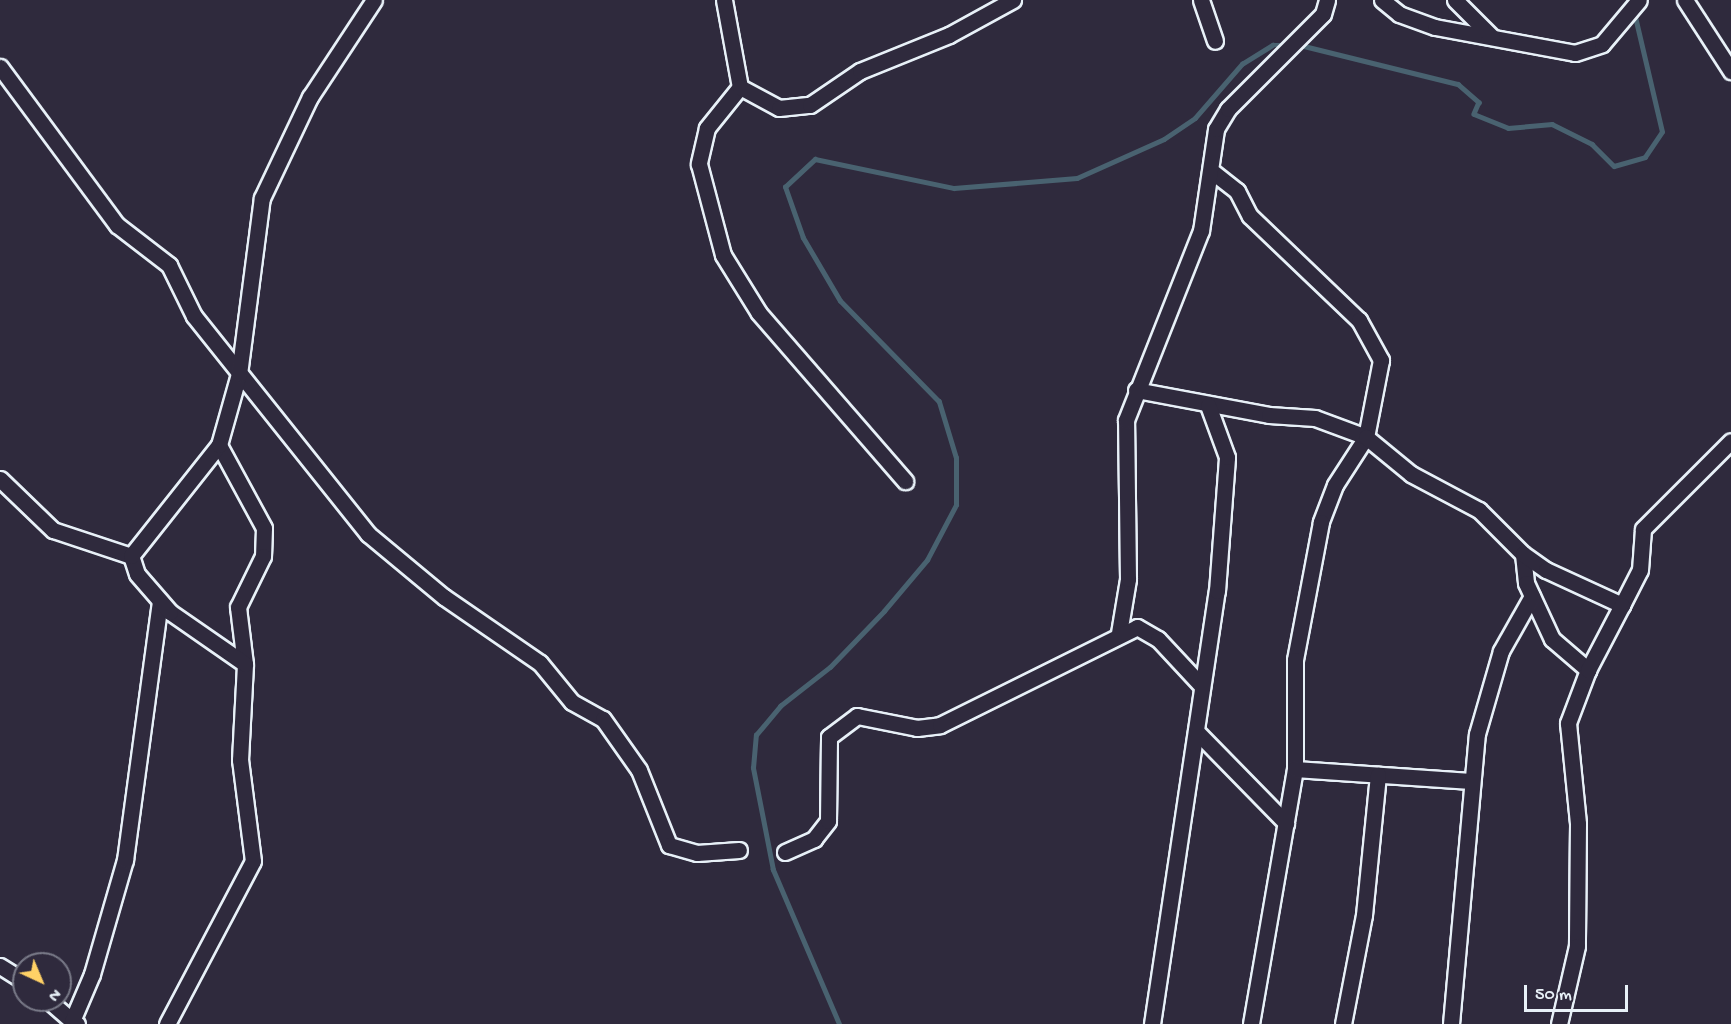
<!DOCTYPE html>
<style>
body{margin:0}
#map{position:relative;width:1731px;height:1024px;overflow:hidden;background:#2f2a3d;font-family:"Gochi Hand",sans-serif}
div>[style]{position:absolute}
.stream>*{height:4.5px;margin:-2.25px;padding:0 2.25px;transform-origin:2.25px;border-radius:2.25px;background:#496270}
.roads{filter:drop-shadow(2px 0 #e8f1f8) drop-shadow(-2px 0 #e8f1f8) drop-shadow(0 2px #e8f1f8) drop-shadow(0 -2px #e8f1f8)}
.minor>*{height:15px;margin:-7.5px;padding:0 7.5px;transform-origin:7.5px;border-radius:7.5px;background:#2f2a3d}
span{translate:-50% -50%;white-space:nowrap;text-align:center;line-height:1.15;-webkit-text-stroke:6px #2f2a3d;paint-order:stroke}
.north{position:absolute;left:12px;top:952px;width:60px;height:60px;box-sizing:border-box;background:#2f2a3d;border:2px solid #797a88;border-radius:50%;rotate:136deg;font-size:16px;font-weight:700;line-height:24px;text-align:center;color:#e8f1f8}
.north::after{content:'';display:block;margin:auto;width:21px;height:27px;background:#ffd166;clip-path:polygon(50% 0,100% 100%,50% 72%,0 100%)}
.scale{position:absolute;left:1524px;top:985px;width:104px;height:27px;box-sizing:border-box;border:3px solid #e8f1f8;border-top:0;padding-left:8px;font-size:18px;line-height:21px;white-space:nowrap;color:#e8f1f8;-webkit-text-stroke:4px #2f2a3d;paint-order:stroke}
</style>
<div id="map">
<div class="stream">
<i style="left:1300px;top:45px;width:163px;rotate:13.9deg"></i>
<i style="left:1458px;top:84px;width:28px;rotate:41deg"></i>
<i style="left:1479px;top:102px;width:13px;rotate:113deg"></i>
<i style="left:1474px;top:114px;width:37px;rotate:22deg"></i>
<i style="left:1508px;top:128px;width:44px;rotate:-5.2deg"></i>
<i style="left:1552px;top:124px;width:45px;rotate:26.6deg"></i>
<i style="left:1592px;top:144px;width:31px;rotate:45deg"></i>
<i style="left:1614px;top:166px;width:32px;rotate:-16deg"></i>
<i style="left:1645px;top:157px;width:30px;rotate:-56deg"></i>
<i style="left:1662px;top:132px;width:122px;rotate:-103.2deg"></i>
<i style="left:839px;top:1024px;width:168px;rotate:-113.2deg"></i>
<i style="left:773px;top:870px;width:104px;rotate:-101.1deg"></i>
<i style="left:753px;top:768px;width:33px;rotate:-85deg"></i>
<i style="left:756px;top:735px;width:38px;rotate:-50deg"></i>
<i style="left:780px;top:706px;width:63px;rotate:-38deg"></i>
<i style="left:830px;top:667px;width:78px;rotate:-46deg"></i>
<i style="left:884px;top:611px;width:67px;rotate:-49.9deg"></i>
<i style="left:927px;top:560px;width:62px;rotate:-62.2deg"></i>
<i style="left:956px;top:505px;width:47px;rotate:-90deg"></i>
<i style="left:956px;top:458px;width:59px;rotate:-106.9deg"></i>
<i style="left:939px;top:402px;width:141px;rotate:-134.4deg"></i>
<i style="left:840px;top:301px;width:73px;rotate:-120.4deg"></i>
<i style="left:803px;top:238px;width:54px;rotate:-109.4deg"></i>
<i style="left:785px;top:187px;width:41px;rotate:-43deg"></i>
<i style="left:815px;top:159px;width:142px;rotate:11.8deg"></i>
<i style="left:954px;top:188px;width:123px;rotate:-4.6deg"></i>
<i style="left:1077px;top:178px;width:95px;rotate:-24.1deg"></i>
<i style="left:1164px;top:139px;width:37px;rotate:-34deg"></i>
<i style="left:1195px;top:118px;width:72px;rotate:-49deg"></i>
<i style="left:1242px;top:64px;width:36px;rotate:-32deg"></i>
<i style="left:1273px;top:45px;width:12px"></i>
</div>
<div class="roads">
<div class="minor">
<i style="left:724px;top:0;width:88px;rotate:79.6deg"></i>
<i style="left:740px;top:87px;width:53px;rotate:128.8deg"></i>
<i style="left:707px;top:128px;width:37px;rotate:103deg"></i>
<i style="left:699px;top:164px;width:94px;rotate:75.2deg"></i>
<i style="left:723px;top:255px;width:68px;rotate:58.2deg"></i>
<i style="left:759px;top:313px;width:223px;rotate:49deg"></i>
<i style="left:1201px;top:0;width:43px;rotate:71.1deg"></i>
<i style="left:1382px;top:0;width:22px;rotate:39deg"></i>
<i style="left:1399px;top:14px;width:38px;rotate:20deg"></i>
<i style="left:1435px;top:27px;width:142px;rotate:10.5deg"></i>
<i style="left:1575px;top:53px;width:28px;rotate:-18deg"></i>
<i style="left:1602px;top:44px;width:57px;rotate:-49.9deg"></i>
<i style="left:1455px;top:0;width:52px;rotate:45deg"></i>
<i style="left:1685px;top:0;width:85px;rotate:57.1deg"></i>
<i style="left:0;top:67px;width:197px;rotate:53.5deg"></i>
<i style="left:117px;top:225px;width:66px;rotate:37.6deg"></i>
<i style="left:169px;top:265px;width:57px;rotate:63.9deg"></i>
<i style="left:194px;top:316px;width:279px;rotate:51.4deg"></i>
<i style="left:368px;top:534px;width:99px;rotate:39.7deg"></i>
<i style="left:444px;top:597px;width:116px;rotate:34.5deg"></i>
<i style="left:540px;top:663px;width:50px;rotate:50.6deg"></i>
<i style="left:572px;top:702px;width:35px;rotate:29deg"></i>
<i style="left:603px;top:719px;width:62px;rotate:54.8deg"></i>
<i style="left:639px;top:770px;width:81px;rotate:68.2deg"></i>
<i style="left:669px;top:845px;width:29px;rotate:16deg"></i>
<i style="left:697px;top:853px;width:42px;rotate:-4.1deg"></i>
<i style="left:740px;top:87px;width:44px;rotate:28.3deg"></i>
<i style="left:779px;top:108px;width:31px;rotate:-6deg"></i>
<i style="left:810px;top:105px;width:60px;rotate:-34.2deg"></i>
<i style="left:860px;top:71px;width:96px;rotate:-22deg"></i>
<i style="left:949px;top:35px;width:73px;rotate:-28.7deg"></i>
<i style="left:1214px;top:173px;width:29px;rotate:38deg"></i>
<i style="left:1237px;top:191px;width:28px;rotate:63deg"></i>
<i style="left:1250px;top:216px;width:151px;rotate:43.7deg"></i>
<i style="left:1359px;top:320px;width:46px;rotate:61.2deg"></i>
<i style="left:1381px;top:360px;width:78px;rotate:101deg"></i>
<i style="left:1366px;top:437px;width:57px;rotate:122.9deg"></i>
<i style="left:1335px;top:485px;width:40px;rotate:111deg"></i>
<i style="left:1321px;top:522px;width:140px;rotate:100.7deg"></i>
<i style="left:1295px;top:660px;width:109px;rotate:90deg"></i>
<i style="left:1295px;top:769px;width:259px;rotate:99.8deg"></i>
<i style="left:1136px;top:390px;width:135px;rotate:10.6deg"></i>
<i style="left:1269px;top:415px;width:46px;rotate:3.7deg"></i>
<i style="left:1315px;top:418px;width:54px;rotate:20.4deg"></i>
<i style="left:1366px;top:437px;width:58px;rotate:39.4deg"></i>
<i style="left:1411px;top:474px;width:77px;rotate:27.9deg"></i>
<i style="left:1479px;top:510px;width:62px;rotate:45deg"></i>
<i style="left:1523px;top:554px;width:29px;rotate:84deg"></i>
<i style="left:1526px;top:583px;width:62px;rotate:65.1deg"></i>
<i style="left:1552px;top:639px;width:48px;rotate:40.7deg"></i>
<i style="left:1588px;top:670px;width:57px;rotate:110.7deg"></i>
<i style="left:1568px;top:723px;width:101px;rotate:84.3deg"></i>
<i style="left:1578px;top:824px;width:122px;rotate:90.5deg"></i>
<i style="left:1577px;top:946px;width:80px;rotate:103deg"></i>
<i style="left:219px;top:445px;width:94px;rotate:61.5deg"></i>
<i style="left:264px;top:528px;width:28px;rotate:92deg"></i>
<i style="left:263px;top:556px;width:57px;rotate:116.1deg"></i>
<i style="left:238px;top:607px;width:57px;rotate:83deg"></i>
<i style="left:0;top:479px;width:74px;rotate:43.9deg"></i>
<i style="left:53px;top:530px;width:82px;rotate:18.4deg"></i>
<i style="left:1523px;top:554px;width:28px;rotate:35deg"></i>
<i style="left:1546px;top:570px;width:84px;rotate:24.7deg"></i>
<i style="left:1622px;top:605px;width:39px;rotate:-63deg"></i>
<i style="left:1640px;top:570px;width:41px;rotate:-85.8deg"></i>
<i style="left:1643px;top:529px;width:124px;rotate:-45deg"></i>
<i style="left:1119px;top:633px;width:55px;rotate:-80.5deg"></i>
<i style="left:1128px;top:579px;width:159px;rotate:-90.7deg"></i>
<i style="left:1126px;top:420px;width:203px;rotate:-68.4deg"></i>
<i style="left:1201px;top:231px;width:103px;rotate:-81.6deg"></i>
<i style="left:1216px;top:129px;width:23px;rotate:-59deg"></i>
<i style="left:1228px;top:109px;width:134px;rotate:-45deg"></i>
<i style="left:1323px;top:14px;width:15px;rotate:-74deg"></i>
<i style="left:1588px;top:670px;width:73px;rotate:-62.4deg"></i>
<i style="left:1196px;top:731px;width:129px;rotate:45.6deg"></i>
<i style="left:1295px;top:769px;width:176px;rotate:3.9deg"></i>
<i style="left:785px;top:852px;width:32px;rotate:-24deg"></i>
<i style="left:814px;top:839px;width:23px;rotate:-52deg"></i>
<i style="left:828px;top:821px;width:84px;rotate:-89.3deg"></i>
<i style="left:829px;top:737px;width:35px;rotate:-37deg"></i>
<i style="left:857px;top:716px;width:61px;rotate:11.3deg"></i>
<i style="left:917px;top:728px;width:23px;rotate:-7deg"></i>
<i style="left:940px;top:725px;width:220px;rotate:-26.4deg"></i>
<i style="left:1137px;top:627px;width:24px;rotate:30deg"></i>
<i style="left:1158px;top:639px;width:62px;rotate:47deg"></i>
<i style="left:0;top:966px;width:28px;rotate:32deg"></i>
<i style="left:48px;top:1000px;width:32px;rotate:41deg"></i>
<i style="left:77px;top:1024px;width:6px;rotate:-149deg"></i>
<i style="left:72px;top:1021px;width:51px;rotate:-66.9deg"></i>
<i style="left:92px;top:974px;width:119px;rotate:-73.9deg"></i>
<i style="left:125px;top:860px;width:261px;rotate:-82.3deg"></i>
<i style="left:167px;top:1024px;width:184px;rotate:-62.2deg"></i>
<i style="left:253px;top:861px;width:102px;rotate:-97.3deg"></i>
<i style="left:240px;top:760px;width:96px;rotate:-87deg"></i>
<i style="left:245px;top:664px;width:91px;rotate:-145.3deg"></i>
<i style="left:170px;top:612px;width:50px;rotate:-131deg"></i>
<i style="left:137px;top:574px;width:19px;rotate:-108deg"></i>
<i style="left:131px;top:556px;width:142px;rotate:-51.6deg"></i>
<i style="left:219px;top:445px;width:74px;rotate:-74.3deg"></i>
<i style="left:239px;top:374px;width:177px;rotate:-82.6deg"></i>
<i style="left:262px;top:198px;width:112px;rotate:-64.6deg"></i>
<i style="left:310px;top:97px;width:116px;rotate:-56.6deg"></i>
<i style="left:1152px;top:1024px;width:438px;rotate:-81.5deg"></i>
<i style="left:1217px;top:591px;width:134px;rotate:-85.7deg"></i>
<i style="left:1227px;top:457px;width:55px;rotate:-110.1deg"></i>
<i style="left:1343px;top:1024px;width:111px;rotate:-79.1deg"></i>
<i style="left:1364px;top:915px;width:141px;rotate:-84.3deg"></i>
<i style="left:1451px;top:1024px;width:291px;rotate:-84.9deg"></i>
<i style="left:1477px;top:734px;width:86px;rotate:-73.9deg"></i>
<i style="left:1501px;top:651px;width:63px;rotate:-60.6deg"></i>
</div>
</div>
<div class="north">N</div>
<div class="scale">50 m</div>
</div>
